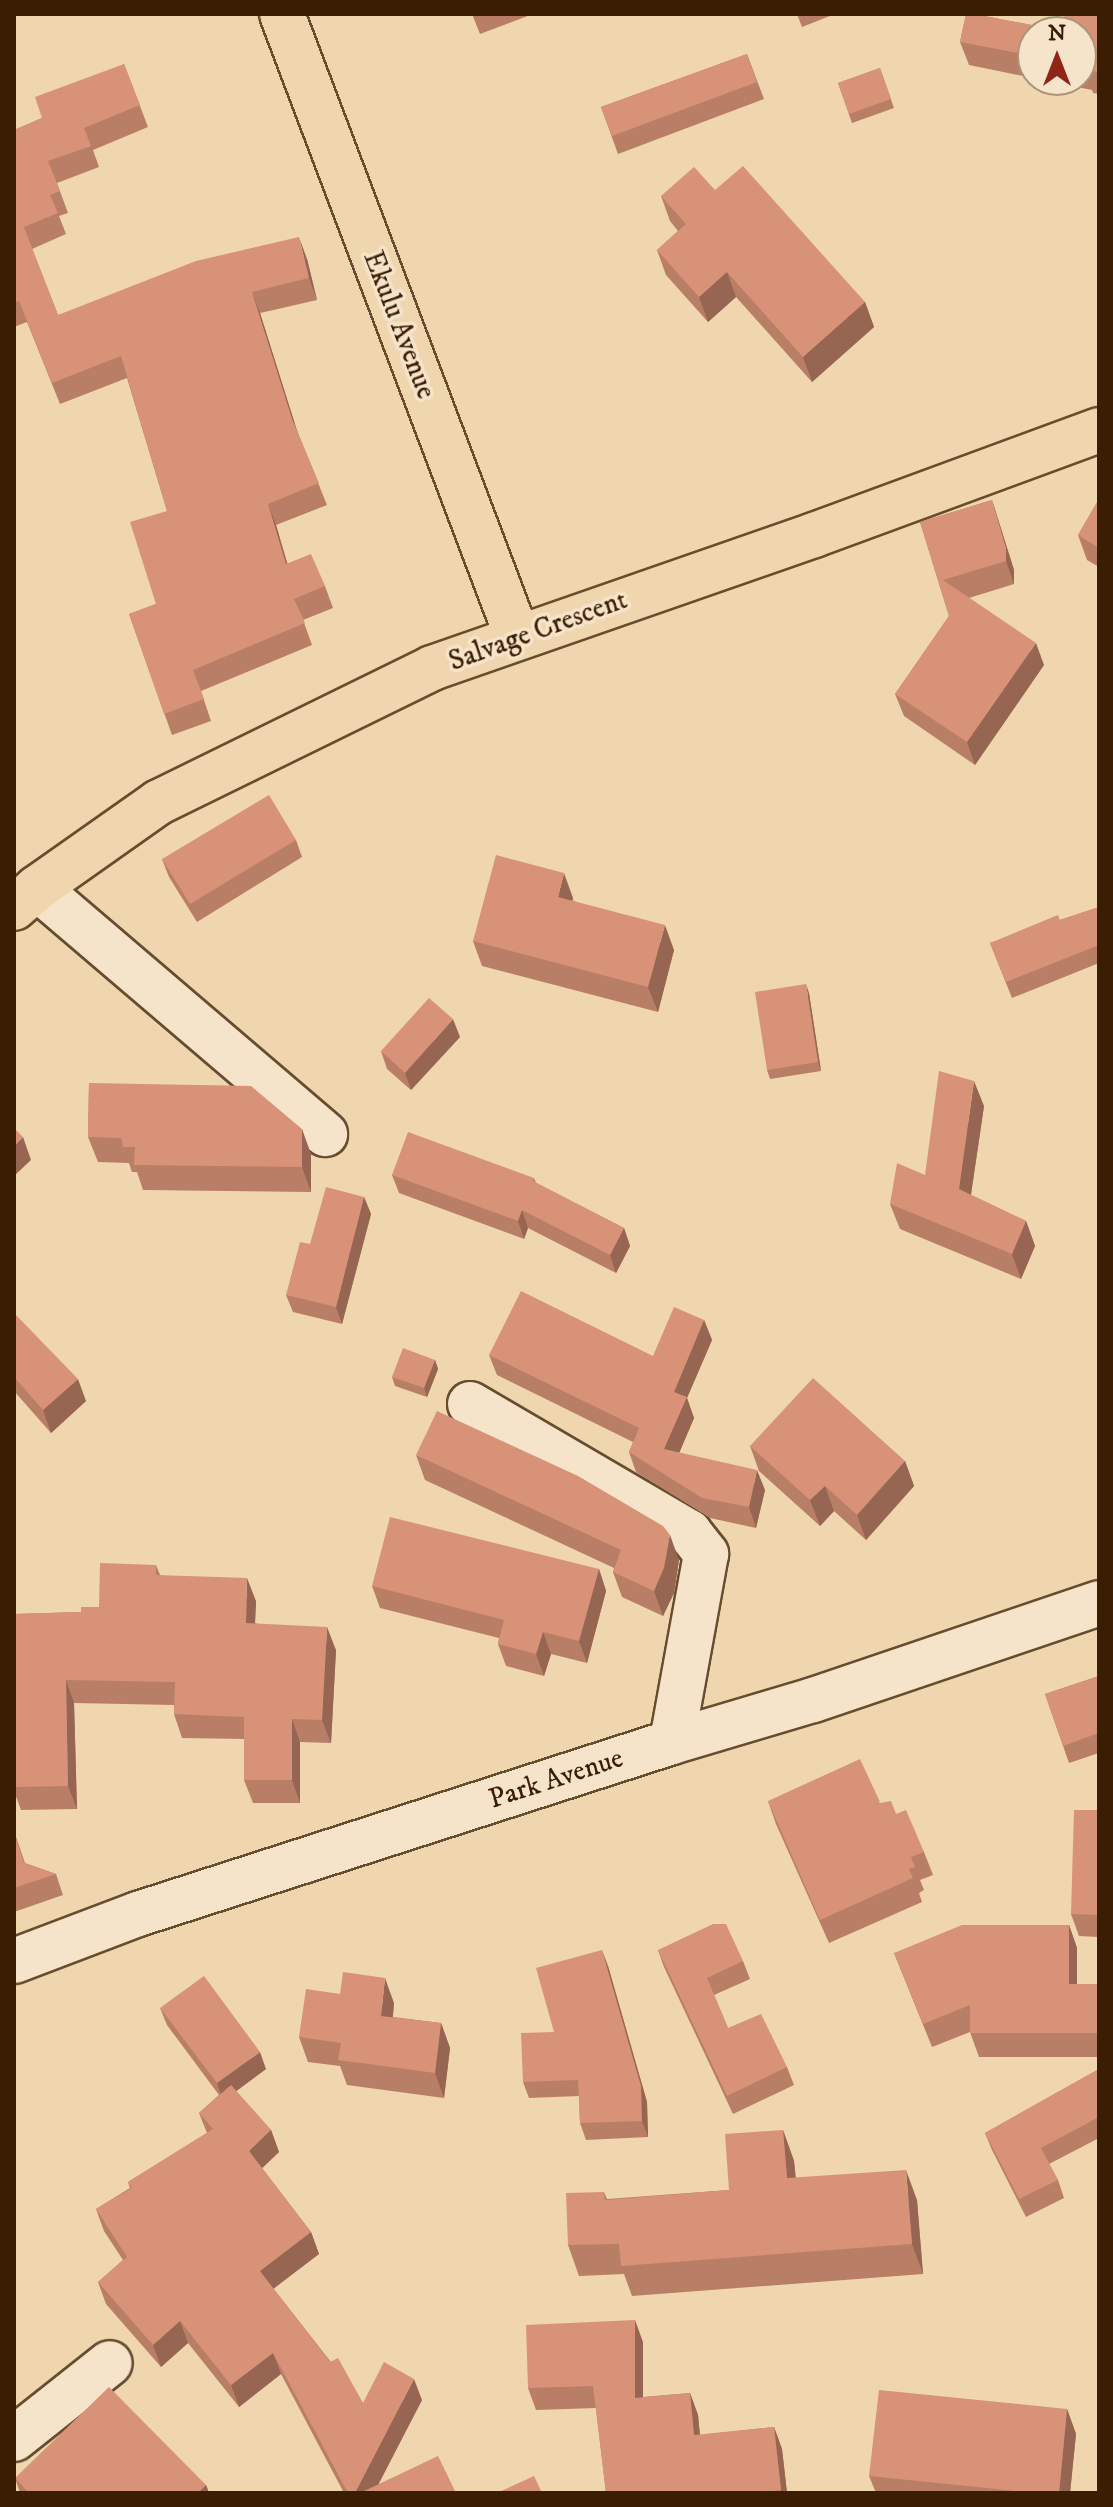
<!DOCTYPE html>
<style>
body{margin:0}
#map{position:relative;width:1113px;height:2507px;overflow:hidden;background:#efd6ae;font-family:"IM FELL DW Pica",serif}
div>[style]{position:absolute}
.roads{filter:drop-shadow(2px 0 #674c2e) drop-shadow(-2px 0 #674c2e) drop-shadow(0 2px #674c2e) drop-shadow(0 -2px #674c2e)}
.minor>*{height:44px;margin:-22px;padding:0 22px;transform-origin:22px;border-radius:22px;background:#f5e4ca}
.major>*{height:44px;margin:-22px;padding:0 22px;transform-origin:22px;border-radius:22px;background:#efd6ae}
.wall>*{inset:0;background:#b97e66}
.shaded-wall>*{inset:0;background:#966653}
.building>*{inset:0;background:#d79277}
span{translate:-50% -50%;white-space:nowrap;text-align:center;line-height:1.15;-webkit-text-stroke:7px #f5e4ca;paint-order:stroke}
.street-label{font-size:28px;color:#3a1e03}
.frame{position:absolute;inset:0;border:16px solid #3a1e03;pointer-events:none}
.north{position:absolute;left:1017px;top:16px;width:80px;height:80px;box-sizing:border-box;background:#f5e4ca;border:2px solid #aa957a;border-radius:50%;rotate:0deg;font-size:22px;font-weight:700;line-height:32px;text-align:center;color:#3a1e03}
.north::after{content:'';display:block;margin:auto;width:28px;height:36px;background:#8f2418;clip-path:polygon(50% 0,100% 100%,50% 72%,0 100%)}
</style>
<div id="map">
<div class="roads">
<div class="minor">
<i style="left:37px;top:888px;width:379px;rotate:40.5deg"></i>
<i style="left:470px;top:1404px;width:254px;rotate:30.3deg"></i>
<i style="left:689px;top:1532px;width:28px;rotate:52deg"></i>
<i style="left:706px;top:1554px;width:191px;rotate:100.3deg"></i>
<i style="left:14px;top:1961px;width:133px;rotate:-20.8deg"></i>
<i style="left:138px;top:1914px;width:561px;rotate:-17.85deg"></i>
<i style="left:672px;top:1742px;width:147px;rotate:-16.6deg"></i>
<i style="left:813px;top:1700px;width:302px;rotate:-18.7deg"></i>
<i style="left:14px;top:2439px;width:122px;rotate:-38.4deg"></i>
</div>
<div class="major">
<i style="left:282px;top:14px;width:665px;rotate:69.3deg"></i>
<i style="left:14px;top:908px;width:30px;rotate:-41deg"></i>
<i style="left:37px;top:888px;width:149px;rotate:-35.2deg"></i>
<i style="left:159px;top:802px;width:304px;rotate:-26.1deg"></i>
<i style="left:432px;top:668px;width:404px;rotate:-19.2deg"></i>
<i style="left:814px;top:535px;width:304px;rotate:-20.2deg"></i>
</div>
</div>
<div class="wall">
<i style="clip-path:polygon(472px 14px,533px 14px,480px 34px)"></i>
<i style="clip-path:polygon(797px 14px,835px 14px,802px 27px)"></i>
<i style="clip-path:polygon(966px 14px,974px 14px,1063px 31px,1065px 14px,1099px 14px,1099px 94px,1093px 93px,1092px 90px,1043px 80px,1081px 80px,1081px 32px,1033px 32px,1033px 78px,969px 65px,960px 42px)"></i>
<i style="clip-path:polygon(747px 54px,764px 99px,618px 154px,601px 107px)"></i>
<i style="clip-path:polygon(124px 64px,148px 127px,93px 150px,99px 167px,57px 183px,68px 213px,59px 216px,66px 234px,32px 249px,58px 315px,307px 259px,317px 300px,260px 313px,296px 428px,327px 505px,276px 525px,287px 564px,325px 586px,333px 608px,303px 620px,312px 645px,201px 691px,211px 721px,172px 735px,129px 614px,156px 604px,167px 511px,127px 378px,60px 404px,27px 322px,14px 327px,14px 130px,42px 118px)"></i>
<i style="clip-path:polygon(880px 68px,894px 108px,852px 123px,838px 83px)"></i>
<i style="clip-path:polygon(715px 190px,865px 302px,874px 327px,812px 382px,736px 297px,708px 322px,666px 275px,657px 250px,678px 231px,670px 221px,661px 196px)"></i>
<i style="clip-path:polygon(1099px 499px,1099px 567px,1087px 560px,1078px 535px)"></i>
<i style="clip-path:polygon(992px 500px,1014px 570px,1014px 584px,969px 598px,1044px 665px,975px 765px,904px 716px,895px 694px,949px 616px,920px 522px)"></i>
<i style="clip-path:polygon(296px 840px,302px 857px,197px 922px,169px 877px,162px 859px)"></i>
<i style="clip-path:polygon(573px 898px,572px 900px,674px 950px,658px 1012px,482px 966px,473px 941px)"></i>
<i style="clip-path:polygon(1099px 907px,1099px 963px,1012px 998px,990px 943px)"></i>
<i style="clip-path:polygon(809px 993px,821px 1071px,770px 1079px,767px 1070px)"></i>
<i style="clip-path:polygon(460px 1037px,411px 1090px,387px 1069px,381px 1051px)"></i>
<i style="clip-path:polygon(89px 1083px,311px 1154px,311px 1192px,143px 1190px,137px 1172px,132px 1172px,129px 1163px,98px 1162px,88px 1137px)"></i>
<i style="clip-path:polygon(984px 1106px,971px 1195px,1026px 1221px,1035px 1246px,1021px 1279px,900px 1229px,890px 1204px,925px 1175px)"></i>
<i style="clip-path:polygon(392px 1175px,534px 1178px,536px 1183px,624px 1228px,630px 1246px,616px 1273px,528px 1228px,524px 1239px,399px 1193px)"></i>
<i style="clip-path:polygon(364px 1197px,371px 1214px,342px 1324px,293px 1312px,286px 1295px)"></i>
<i style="clip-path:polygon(14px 1313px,86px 1401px,51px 1433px,14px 1391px)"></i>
<i style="clip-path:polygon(704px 1320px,712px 1340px,687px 1398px,694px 1418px,679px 1453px,765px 1490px,756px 1528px,710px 1518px,636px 1472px,629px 1452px,633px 1442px,497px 1375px,489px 1355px,653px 1356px)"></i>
<i style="clip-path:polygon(435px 1360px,438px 1369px,427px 1397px,395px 1386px,392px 1377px)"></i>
<i style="clip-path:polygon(750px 1446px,905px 1461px,914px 1486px,866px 1540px,834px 1511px,820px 1526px,759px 1471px)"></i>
<i style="clip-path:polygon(416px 1455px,679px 1560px,674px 1593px,663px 1616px,622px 1597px,613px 1572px,614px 1568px,425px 1480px)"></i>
<i style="clip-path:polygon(156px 1565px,160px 1575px,256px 1601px,255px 1623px,336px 1650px,331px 1743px,300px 1742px,300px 1803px,253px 1803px,244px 1780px,244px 1739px,182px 1738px,174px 1714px,174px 1705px,74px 1703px,77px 1809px,21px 1810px,14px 1791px,14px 1614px,81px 1612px,99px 1607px)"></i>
<i style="clip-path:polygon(599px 1569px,606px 1591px,587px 1663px,551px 1654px,544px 1676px,506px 1666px,498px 1644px,499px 1638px,380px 1608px,372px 1586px)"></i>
<i style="clip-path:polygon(1099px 1676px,1099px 1753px,1069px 1763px,1045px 1694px)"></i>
<i style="clip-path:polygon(768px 1801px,880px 1803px,896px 1814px,924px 1852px,933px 1875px,920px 1880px,924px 1890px,919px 1893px,922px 1902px,829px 1943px,776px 1824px)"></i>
<i style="clip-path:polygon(1099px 1810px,1099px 1937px,1079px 1936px,1071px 1914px)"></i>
<i style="clip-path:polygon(14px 1831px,25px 1863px,56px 1874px,63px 1895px,14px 1912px)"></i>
<i style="clip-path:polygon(1069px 1925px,1077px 1948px,1077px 1984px,1099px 1984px,1099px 2057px,979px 2057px,970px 2032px,932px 2047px,894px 1953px)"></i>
<i style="clip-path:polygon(658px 1950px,743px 1961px,750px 1979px,714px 1995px,728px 2028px,787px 2067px,794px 2085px,733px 2114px,664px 1967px)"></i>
<i style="clip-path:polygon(608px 1966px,647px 2102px,648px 2137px,586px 2140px,580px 2123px,579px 2096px,529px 2098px,523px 2082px,554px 2032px)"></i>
<i style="clip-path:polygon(394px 2003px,393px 2017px,441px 2023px,450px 2048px,444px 2098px,347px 2085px,340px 2066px,308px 2062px,299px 2037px)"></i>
<i style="clip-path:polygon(160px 2008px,266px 2069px,236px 2091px,271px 2130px,279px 2152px,262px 2168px,311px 2232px,319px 2254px,273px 2288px,363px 2403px,422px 2400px,378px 2484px,456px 2493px,344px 2493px,281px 2374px,239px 2407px,188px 2343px,161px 2367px,106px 2304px,98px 2282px,123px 2260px,104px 2231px,96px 2209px,130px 2188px,128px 2182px,207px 2133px,199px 2113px,219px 2095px,167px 2025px)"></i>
<i style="clip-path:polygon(1099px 2069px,1099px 2138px,1049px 2164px,1058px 2180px,1064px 2198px,1026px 2217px,992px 2150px,985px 2133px)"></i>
<i style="clip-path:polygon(783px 2130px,794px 2161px,796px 2178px,917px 2200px,923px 2274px,632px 2296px,624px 2274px,579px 2276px,568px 2245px,604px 2192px,607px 2199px,729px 2190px)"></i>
<i style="clip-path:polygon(643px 2342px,643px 2397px,690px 2393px,698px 2415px,700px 2435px,774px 2427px,782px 2449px,787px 2493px,606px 2493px,596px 2408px,536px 2410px,528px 2388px)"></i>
<i style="clip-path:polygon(1067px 2409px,1076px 2434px,1070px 2493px,876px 2493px,869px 2476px)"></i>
<i style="clip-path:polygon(15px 2478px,206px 2485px,209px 2493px,20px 2493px)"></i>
</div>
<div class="shaded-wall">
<i style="clip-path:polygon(299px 237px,307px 259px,317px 300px,309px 278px)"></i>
<i style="clip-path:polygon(727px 272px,736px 297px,708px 322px,699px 297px)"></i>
<i style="clip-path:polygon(252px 292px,260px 313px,300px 440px,292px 419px)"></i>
<i style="clip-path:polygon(865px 302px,874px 327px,812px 382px,803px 357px)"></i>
<i style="clip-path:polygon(992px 500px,1014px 570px,1014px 584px,1006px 561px)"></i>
<i style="clip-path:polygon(268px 504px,276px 525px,294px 586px,286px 564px)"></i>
<i style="clip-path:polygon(1036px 643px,1044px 665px,975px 765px,967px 742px)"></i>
<i style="clip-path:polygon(564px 873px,573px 898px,567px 922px,558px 897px)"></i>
<i style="clip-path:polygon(665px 925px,674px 950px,658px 1012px,648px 987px)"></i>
<i style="clip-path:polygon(806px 984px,809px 993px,821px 1071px,818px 1062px)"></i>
<i style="clip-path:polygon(453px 1019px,460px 1037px,411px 1090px,405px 1073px)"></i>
<i style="clip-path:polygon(974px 1081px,984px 1106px,968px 1214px,959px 1189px)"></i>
<i style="clip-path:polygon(302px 1129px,311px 1154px,311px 1192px,302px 1167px)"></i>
<i style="clip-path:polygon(23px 1137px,31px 1160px,14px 1176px,14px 1146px)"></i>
<i style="clip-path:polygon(364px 1197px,371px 1214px,342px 1324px,336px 1307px)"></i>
<i style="clip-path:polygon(522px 1210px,528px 1228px,524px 1239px,518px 1221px)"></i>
<i style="clip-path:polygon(1026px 1221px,1035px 1246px,1021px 1279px,1012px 1254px)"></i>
<i style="clip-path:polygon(624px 1228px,630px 1246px,616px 1273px,610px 1255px)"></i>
<i style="clip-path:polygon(704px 1320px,712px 1340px,687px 1398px,694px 1418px,672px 1470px,664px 1449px,674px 1392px)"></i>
<i style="clip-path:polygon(435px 1360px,438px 1369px,427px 1397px,424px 1388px)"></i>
<i style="clip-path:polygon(78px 1379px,86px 1401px,51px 1433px,43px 1410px)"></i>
<i style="clip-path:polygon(905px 1461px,914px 1486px,866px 1540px,857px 1515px)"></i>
<i style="clip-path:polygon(757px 1470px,765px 1490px,756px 1528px,749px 1507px)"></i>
<i style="clip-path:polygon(825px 1486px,834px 1511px,820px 1526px,810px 1500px)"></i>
<i style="clip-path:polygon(670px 1535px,679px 1560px,674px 1593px,663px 1616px,654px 1591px)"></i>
<i style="clip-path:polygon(599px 1569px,606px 1591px,587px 1663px,579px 1641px)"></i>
<i style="clip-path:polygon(247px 1578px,256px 1601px,254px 1646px,246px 1623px)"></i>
<i style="clip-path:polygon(327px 1627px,336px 1650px,331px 1743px,322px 1720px)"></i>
<i style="clip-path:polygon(543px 1632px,551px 1654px,544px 1676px,536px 1654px)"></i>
<i style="clip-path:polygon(66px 1680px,74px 1703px,77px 1809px,68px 1786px)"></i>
<i style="clip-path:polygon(292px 1719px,300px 1742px,300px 1803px,292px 1780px)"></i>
<i style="clip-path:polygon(1069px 1925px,1077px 1948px,1077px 2008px,1069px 1984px)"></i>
<i style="clip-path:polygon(602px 1950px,608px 1966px,647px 2102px,648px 2137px,642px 2121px)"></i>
<i style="clip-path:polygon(385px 1978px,394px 2003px,390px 2041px,381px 2016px)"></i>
<i style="clip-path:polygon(441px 2023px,450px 2048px,444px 2098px,435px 2073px)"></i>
<i style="clip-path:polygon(260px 2052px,266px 2069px,223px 2101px,217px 2083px)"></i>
<i style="clip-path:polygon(271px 2130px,279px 2152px,257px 2173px,249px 2151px)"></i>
<i style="clip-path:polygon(783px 2130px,794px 2161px,798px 2209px,787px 2178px)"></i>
<i style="clip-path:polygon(906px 2170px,917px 2200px,923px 2274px,912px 2244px)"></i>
<i style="clip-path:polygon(311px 2232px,319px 2254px,268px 2293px,260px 2271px)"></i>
<i style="clip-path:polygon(635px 2320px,643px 2342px,643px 2420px,635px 2398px)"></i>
<i style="clip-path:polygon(180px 2321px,188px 2343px,161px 2367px,153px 2345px)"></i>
<i style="clip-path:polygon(273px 2353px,281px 2374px,239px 2407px,231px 2385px)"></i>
<i style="clip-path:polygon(414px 2379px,422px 2400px,374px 2493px,355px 2493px)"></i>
<i style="clip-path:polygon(690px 2393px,698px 2415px,702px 2457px,694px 2435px)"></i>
<i style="clip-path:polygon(1067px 2409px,1076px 2434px,1070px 2493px,1059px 2493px)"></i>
<i style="clip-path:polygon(774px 2427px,782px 2449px,787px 2493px,782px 2493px,781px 2490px)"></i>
<i style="clip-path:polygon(206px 2485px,209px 2493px,198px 2493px)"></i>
</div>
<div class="building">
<i style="clip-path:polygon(966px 14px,974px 14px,1063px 31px,1065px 14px,1099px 14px,1099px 72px,1085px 70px,1085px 67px,1081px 66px,1081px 32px,1033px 32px,1033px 56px,960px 42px)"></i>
<i style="clip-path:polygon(747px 54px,757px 82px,612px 136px,601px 107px)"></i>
<i style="clip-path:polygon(124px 64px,140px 105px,84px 128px,91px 146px,48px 161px,60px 191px,50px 195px,58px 213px,24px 227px,58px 315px,196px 261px,299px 237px,309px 278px,252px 292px,292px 419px,319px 483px,268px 504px,286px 564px,311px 554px,325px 586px,294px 599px,305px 623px,193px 670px,204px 699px,164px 714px,129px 614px,156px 604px,130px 522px,167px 511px,121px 356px,52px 383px,19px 301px,14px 302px,14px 130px,42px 118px,35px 97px)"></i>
<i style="clip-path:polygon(880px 68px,891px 99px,849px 114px,838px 83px)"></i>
<i style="clip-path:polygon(743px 166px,865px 302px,803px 357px,727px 272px,699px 297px,657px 250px,686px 224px,661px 196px,694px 167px,715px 190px)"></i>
<i style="clip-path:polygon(1099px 499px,1099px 548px,1078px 535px)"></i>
<i style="clip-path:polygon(992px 500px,1006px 548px,1006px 561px,943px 580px,1036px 643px,967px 742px,895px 694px,949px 616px,920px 522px)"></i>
<i style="clip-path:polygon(269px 795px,296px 840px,190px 904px,162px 859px)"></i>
<i style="clip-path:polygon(496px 855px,564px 873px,558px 897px,665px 925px,648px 987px,473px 941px)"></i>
<i style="clip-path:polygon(1099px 907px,1099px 945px,1006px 982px,990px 943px,1058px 915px,1060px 920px)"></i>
<i style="clip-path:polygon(806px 984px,818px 1062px,767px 1070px,755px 992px)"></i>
<i style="clip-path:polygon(429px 998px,453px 1019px,405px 1073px,381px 1051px)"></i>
<i style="clip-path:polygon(939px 1071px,974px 1081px,959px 1189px,1026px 1221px,1012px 1254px,890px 1204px,897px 1163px,925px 1175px)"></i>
<i style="clip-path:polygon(89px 1083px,251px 1086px,302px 1129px,302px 1167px,134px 1165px,135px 1147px,123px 1147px,121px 1138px,88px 1137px)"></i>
<i style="clip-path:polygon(14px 1128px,23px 1137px,14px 1146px)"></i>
<i style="clip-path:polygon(408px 1132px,534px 1178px,533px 1181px,624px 1228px,610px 1255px,522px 1210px,518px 1221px,392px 1175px)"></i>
<i style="clip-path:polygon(326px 1187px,364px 1197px,336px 1307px,286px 1295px,300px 1242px,310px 1244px)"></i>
<i style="clip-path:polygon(521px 1291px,653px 1356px,674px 1307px,704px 1320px,674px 1392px,687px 1397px,664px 1449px,757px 1470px,749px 1507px,702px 1498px,629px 1452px,639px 1428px,489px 1355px)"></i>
<i style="clip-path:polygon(14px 1313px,78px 1379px,43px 1410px,14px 1377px)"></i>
<i style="clip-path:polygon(403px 1348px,435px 1360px,424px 1388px,392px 1377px)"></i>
<i style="clip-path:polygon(813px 1378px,905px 1461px,857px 1515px,825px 1486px,810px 1500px,750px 1446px)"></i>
<i style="clip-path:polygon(437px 1411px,578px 1476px,663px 1526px,670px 1535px,664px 1568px,654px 1591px,613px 1572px,621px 1550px,416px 1455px)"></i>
<i style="clip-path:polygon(390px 1517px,599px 1569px,579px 1641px,543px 1632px,536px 1654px,498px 1644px,504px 1620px,372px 1586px)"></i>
<i style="clip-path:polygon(100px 1563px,156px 1565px,156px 1575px,247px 1578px,246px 1623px,327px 1627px,322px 1720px,292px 1719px,292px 1780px,244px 1780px,244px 1717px,174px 1714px,175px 1682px,66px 1680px,68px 1786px,14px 1787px,14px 1614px,81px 1612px,81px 1607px,99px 1607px)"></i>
<i style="clip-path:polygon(1099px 1676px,1099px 1733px,1063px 1746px,1045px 1694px)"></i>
<i style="clip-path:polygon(860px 1759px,880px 1802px,875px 1804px,891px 1801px,896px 1814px,906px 1810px,924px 1852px,911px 1857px,915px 1867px,909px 1869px,913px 1878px,820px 1920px,768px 1801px)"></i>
<i style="clip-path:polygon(1074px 1810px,1099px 1810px,1099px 1915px,1071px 1914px)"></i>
<i style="clip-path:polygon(14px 1833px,24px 1863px,56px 1874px,14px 1888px)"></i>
<i style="clip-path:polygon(713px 1924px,726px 1924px,743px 1961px,707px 1978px,728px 2028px,761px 2014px,787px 2067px,727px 2096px,658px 1950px)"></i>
<i style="clip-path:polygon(962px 1925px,1069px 1925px,1069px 1984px,1099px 1984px,1099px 2033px,970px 2033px,970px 2005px,923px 2024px,894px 1953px)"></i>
<i style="clip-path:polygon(602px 1950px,641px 2086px,642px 2121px,580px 2123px,578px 2080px,523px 2082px,521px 2033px,554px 2032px,536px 1968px)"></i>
<i style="clip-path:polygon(343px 1972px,385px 1978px,381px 2016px,441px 2023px,435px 2073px,338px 2060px,341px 2043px,299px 2037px,306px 1989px,340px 1994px)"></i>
<i style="clip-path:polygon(204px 1976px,260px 2052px,217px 2083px,160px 2008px)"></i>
<i style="clip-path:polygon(1099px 2069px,1099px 2117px,1041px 2148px,1058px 2180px,1019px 2199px,985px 2133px)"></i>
<i style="clip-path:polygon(231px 2085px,271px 2130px,249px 2151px,311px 2232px,260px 2271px,330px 2362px,338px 2358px,363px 2403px,384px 2362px,414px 2379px,355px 2493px,348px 2493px,273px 2353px,231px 2385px,180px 2321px,153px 2345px,98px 2282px,127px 2257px,96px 2209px,132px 2188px,128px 2182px,213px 2129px,199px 2113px)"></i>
<i style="clip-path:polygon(783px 2130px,787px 2178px,906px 2170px,912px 2244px,621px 2266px,619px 2244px,568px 2245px,566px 2193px,604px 2192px,605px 2200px,729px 2190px,725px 2134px)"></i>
<i style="clip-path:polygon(635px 2320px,635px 2398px,690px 2393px,694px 2435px,774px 2427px,781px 2490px,751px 2493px,606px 2493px,593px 2386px,528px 2388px,526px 2325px)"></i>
<i style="clip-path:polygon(109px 2387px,206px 2485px,198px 2493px,29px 2493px,15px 2478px)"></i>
<i style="clip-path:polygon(879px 2390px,1067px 2409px,1059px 2493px,1035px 2493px,869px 2476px)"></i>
<i style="clip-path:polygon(438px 2456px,456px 2493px,360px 2493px)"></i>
<i style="clip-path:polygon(534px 2476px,542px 2493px,497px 2493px)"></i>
</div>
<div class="street-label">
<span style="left:399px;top:325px;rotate:69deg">Ekulu Avenue</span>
<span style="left:538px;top:631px;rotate:-20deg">Salvage Crescent</span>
<span style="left:556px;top:1779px;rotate:-18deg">Park Avenue</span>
</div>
<div class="frame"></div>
<div class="north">N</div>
</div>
